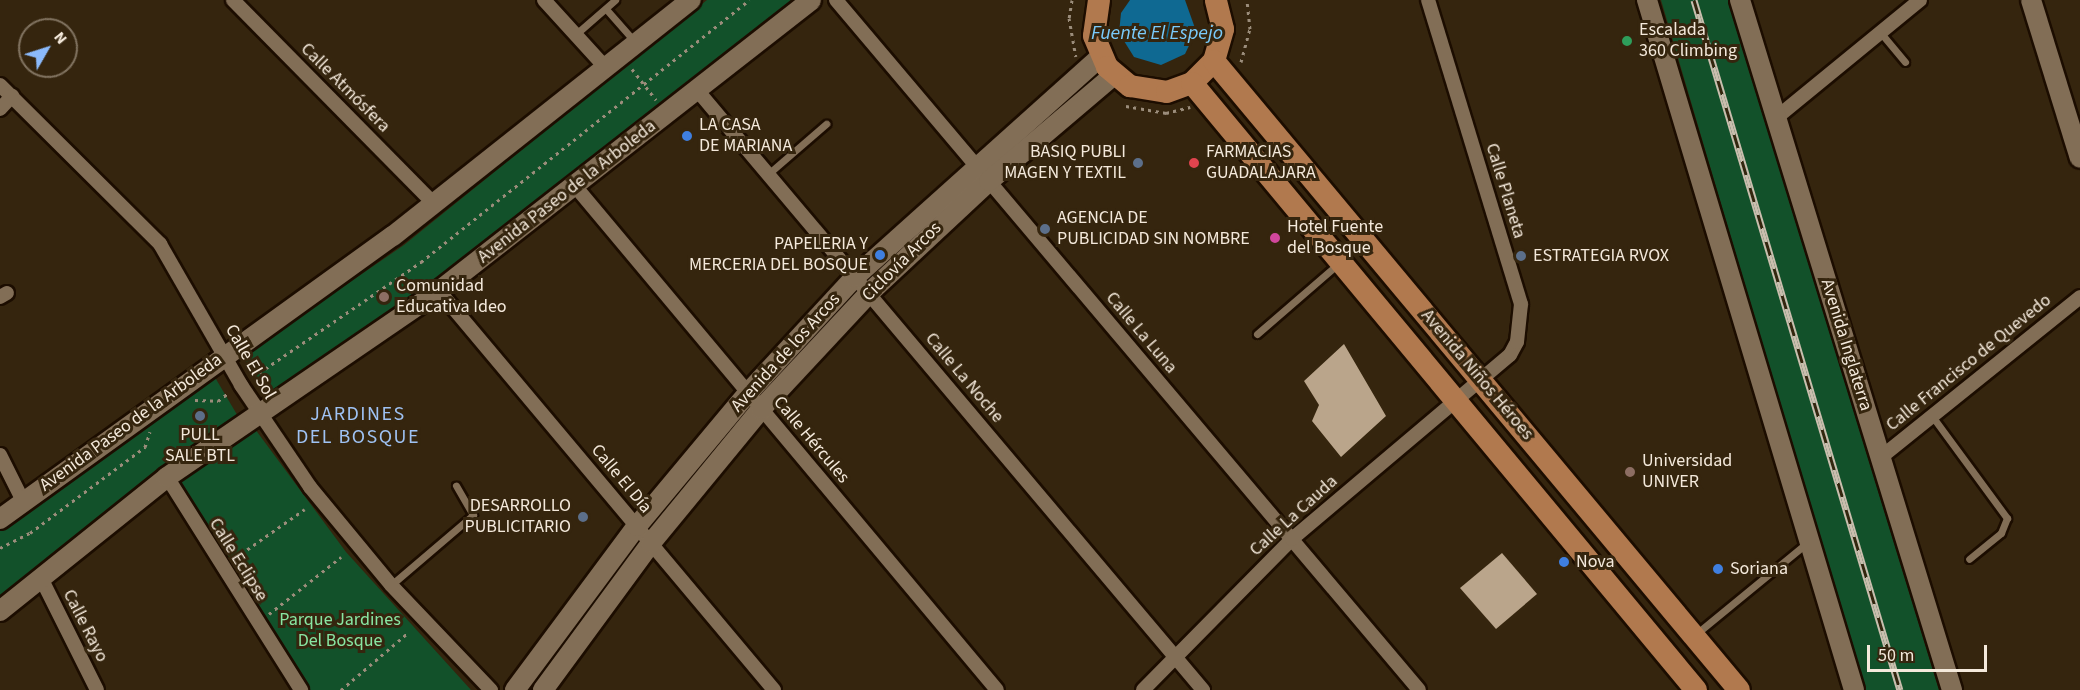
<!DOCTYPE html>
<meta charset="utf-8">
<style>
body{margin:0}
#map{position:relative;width:2080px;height:690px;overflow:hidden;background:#35250e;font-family:"Source Sans 3",sans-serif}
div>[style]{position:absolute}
.green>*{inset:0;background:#12512a}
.water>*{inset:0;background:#0f6992}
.building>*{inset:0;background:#baa58b}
.path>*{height:3px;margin-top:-1.5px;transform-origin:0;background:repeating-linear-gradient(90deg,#9b8d7b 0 3px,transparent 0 7.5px)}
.roads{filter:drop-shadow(2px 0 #1c0d00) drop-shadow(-2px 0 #1c0d00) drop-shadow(0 2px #1c0d00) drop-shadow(0 -2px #1c0d00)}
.lane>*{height:7px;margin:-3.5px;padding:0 3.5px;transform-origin:3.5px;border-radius:3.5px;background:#826e56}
.street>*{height:14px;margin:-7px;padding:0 7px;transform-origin:7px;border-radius:7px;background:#826e56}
.secondary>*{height:20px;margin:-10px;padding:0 10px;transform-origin:10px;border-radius:10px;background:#826e56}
.primary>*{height:22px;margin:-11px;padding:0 11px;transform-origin:11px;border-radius:11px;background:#b1794e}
.rail>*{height:7px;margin-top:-3.5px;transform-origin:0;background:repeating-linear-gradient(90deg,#35250e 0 14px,#cabeae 0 28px);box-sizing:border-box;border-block:2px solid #cabeae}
.dots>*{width:16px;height:16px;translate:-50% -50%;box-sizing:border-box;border:3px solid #35250e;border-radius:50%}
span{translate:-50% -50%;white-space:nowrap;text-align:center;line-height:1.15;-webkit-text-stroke:6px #35250e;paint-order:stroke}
.poi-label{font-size:18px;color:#f4e9db}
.left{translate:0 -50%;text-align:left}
.right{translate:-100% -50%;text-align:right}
.street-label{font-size:18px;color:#f4e9db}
.park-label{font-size:18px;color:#88e6a2}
.water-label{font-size:20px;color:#7acbfb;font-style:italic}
.neighbourhood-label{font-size:20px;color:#9fc2f3;letter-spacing:1.5px}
.north{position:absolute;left:18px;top:18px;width:60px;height:60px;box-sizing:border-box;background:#35250e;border:2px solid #817360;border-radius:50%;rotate:51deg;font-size:16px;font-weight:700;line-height:24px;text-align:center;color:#f4e9db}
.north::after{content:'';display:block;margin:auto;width:21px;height:27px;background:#8bbafc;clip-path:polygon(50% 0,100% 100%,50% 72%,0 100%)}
.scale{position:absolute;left:1867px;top:645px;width:120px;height:27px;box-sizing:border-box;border:3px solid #f4e9db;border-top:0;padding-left:8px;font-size:18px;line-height:21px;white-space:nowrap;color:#f4e9db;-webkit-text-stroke:4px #35250e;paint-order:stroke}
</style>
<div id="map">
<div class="green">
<i style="clip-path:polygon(707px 0,796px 0,435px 284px,267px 399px,242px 356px,404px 245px)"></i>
<i style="clip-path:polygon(1661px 0,1728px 0,1939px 690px,1864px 690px)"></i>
<i style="clip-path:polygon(213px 374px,239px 418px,0 599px,0 529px)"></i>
<i style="clip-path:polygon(255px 429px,346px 552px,471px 690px,308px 690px,175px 484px)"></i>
</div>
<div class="water">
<i style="clip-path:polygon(1130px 0,1185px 0,1196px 31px,1185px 54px,1161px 65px,1134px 57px,1119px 33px,1121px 13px)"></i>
</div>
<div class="building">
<i style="clip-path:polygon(1344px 344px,1386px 416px,1341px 457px,1312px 421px,1319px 405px,1304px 381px)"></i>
<i style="clip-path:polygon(1502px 553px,1537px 594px,1496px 629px,1460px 588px)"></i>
</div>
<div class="path">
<i style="left:1072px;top:0;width:18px;rotate:99deg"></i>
<i style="left:1069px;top:18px;width:39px;rotate:80deg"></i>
<i style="left:1241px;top:62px;width:34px;rotate:-75deg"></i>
<i style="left:1250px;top:29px;width:29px;rotate:-96deg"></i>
<i style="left:632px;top:69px;width:39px;rotate:52deg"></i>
<i style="left:1126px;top:106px;width:41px;rotate:9.9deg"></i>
<i style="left:1166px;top:113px;width:25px;rotate:-14deg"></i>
<i style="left:253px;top:377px;width:204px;rotate:-34.4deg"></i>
<i style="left:421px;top:262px;width:420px;rotate:-38.6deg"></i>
<i style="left:195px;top:400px;width:23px;rotate:2deg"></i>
<i style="left:218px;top:401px;width:11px;rotate:-38deg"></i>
<i style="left:0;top:548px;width:34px;rotate:-27deg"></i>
<i style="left:30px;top:533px;width:144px;rotate:-36.8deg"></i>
<i style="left:145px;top:447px;width:16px;rotate:-72deg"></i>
<i style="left:235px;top:558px;width:85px;rotate:-35deg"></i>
<i style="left:269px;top:614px;width:92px;rotate:-38.4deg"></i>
<i style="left:341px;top:690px;width:89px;rotate:-40.5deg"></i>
</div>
<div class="roads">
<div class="lane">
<i style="left:606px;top:9px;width:44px;rotate:48.7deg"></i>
<i style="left:1880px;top:32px;width:39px;rotate:50deg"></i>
<i style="left:576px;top:34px;width:52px;rotate:-41.1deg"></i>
<i style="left:768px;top:174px;width:77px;rotate:-40.8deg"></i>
<i style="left:1257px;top:334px;width:108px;rotate:-40.9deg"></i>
<i style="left:1932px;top:416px;width:127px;rotate:53.7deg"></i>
<i style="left:2007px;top:518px;width:16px;rotate:112deg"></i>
<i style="left:2001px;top:533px;width:41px;rotate:140.9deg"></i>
<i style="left:391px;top:585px;width:108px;rotate:-40.5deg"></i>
<i style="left:473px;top:515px;width:34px;rotate:-120deg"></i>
<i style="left:1696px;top:634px;width:145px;rotate:-39.4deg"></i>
</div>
<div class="street">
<i style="left:233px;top:0;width:284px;rotate:45.4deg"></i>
<i style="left:544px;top:0;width:89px;rotate:47.7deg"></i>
<i style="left:836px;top:0;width:903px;rotate:49.8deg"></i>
<i style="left:0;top:85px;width:226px;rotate:44.8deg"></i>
<i style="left:160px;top:244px;width:163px;rotate:60.1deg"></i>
<i style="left:241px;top:385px;width:123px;rotate:55.9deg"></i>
<i style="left:310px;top:487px;width:127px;rotate:50.4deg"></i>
<i style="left:391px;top:585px;width:145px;rotate:46.4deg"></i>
<i style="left:697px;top:90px;width:785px;rotate:49.86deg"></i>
<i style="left:0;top:109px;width:18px;rotate:-47deg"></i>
<i style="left:1776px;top:118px;width:186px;rotate:-39.3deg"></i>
<i style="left:575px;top:186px;width:657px;rotate:50.06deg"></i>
<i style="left:439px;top:291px;width:521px;rotate:49.98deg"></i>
<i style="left:0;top:297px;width:8px;rotate:-30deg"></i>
<i style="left:0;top:455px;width:51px;rotate:63.4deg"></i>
<i style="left:1880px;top:458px;width:257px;rotate:-38.8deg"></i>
<i style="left:167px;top:477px;width:252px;rotate:57.8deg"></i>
<i style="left:41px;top:578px;width:125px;rotate:63.4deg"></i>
<i style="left:1143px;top:690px;width:212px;rotate:-45.4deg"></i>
<i style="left:1292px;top:539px;width:285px;rotate:-40.2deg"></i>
<i style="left:1510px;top:355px;width:15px;rotate:-62deg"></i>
<i style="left:1517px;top:342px;width:38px;rotate:-84deg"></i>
<i style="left:1521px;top:304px;width:318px;rotate:-107deg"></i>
</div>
<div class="secondary">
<i style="left:1647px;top:0;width:720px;rotate:73.3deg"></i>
<i style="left:1740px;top:0;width:722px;rotate:72.92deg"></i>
<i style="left:2031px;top:0;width:165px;rotate:72.8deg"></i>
<i style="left:0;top:519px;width:484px;rotate:-35.8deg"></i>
<i style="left:393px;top:236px;width:380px;rotate:-38.4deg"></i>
<i style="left:0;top:611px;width:214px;rotate:-38.7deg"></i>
<i style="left:167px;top:477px;width:330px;rotate:-34.4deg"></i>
<i style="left:439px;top:291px;width:472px;rotate:-38deg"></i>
<i style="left:515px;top:690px;width:204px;rotate:-53.4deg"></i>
<i style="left:637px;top:526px;width:173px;rotate:-50.2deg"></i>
<i style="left:748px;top:393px;width:158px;rotate:-47.3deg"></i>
<i style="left:855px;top:277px;width:329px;rotate:-41.9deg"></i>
<i style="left:543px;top:690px;width:182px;rotate:-53.7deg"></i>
<i style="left:651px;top:543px;width:173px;rotate:-50.6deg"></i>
<i style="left:761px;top:409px;width:158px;rotate:-47deg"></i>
<i style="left:869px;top:293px;width:164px;rotate:-43deg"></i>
<i style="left:989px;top:181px;width:164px;rotate:-40.3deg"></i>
</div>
<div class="primary">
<i style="left:1099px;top:0;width:36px;rotate:98deg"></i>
<i style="left:1094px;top:36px;width:34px;rotate:67deg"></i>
<i style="left:1107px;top:67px;width:30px;rotate:40deg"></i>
<i style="left:1130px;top:86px;width:37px;rotate:9deg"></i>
<i style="left:1167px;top:92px;width:27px;rotate:-20deg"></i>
<i style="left:1192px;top:83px;width:31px;rotate:-45deg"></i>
<i style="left:1214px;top:61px;width:33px;rotate:-74deg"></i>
<i style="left:1223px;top:29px;width:30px;rotate:-104deg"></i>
<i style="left:1214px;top:61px;width:819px;rotate:50.15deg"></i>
<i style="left:1192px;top:83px;width:789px;rotate:50.3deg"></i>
</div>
</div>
<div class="rail">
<i style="left:1694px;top:0;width:720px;rotate:73.38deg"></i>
</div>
<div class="dots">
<i style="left:1627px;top:41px;background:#2e9e5b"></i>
<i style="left:687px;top:136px;background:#3f7fe0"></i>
<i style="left:1138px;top:163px;background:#5c6f8a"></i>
<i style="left:1194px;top:163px;background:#e0444e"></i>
<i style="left:1045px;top:229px;background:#5c6f8a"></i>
<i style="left:1275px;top:238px;background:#d1479c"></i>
<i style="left:880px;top:255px;background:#3f7fe0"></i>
<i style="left:1521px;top:256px;background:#5c6f8a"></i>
<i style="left:384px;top:297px;background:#8d6e63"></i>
<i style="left:200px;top:416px;background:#5c6f8a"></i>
<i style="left:1630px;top:472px;background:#8d6e63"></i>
<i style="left:583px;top:517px;background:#5c6f8a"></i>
<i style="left:1564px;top:562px;background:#3f7fe0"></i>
<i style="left:1718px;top:569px;background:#3f7fe0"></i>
</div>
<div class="poi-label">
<span class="left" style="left:1639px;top:41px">Escalada<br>360 Climbing</span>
<span class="left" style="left:699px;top:136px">LA CASA<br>DE MARIANA</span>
<span class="right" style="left:1126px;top:163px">BASIQ PUBLI<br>MAGEN Y TEXTIL</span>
<span class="left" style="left:1206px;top:163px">FARMACIAS<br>GUADALAJARA</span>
<span class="left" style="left:1057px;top:229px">AGENCIA DE<br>PUBLICIDAD SIN NOMBRE</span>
<span class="left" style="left:1287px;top:238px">Hotel Fuente<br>del Bosque</span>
<span class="right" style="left:868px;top:255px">PAPELERIA Y<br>MERCERIA DEL BOSQUE</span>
<span class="left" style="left:1533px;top:256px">ESTRATEGIA RVOX</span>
<span class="left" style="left:396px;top:297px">Comunidad<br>Educativa Ideo</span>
<span style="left:200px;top:446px">PULL<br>SALE BTL</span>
<span class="left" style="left:1642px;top:472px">Universidad<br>UNIVER</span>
<span class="right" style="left:571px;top:517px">DESARROLLO<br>PUBLICITARIO</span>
<span class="left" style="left:1576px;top:562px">Nova</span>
<span class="left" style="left:1730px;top:569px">Soriana</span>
</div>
<div class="street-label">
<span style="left:345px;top:88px;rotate:45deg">Calle Atmósfera</span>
<span style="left:1505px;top:191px;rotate:73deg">Calle Planeta</span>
<span style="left:567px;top:192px;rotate:-38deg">Avenida Paseo de la Arboleda</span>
<span style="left:902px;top:262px;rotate:-45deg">Ciclovía Arcos</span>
<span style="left:1141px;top:333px;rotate:50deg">Calle La Luna</span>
<span style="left:1846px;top:345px;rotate:73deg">Avenida Inglaterra</span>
<span style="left:786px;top:353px;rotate:-48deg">Avenida de los Arcos</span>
<span style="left:250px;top:362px;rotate:60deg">Calle El Sol</span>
<span style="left:1969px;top:363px;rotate:-39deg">Calle Francisco de Quevedo</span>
<span style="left:1477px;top:375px;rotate:50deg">Avenida Niños Héroes</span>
<span style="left:964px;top:378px;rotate:50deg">Calle La Noche</span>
<span style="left:131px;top:423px;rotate:-36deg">Avenida Paseo de la Arboleda</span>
<span style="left:811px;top:440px;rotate:50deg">Calle Hércules</span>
<span style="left:621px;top:479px;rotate:50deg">Calle El Día</span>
<span style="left:1294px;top:516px;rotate:-42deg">Calle La Cauda</span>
<span style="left:238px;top:560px;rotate:58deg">Calle Eclipse</span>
<span style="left:85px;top:626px;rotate:63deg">Calle Rayo</span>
</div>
<div class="park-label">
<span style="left:340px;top:631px">Parque Jardines<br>Del Bosque</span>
</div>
<div class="water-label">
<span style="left:1157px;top:33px">Fuente El Espejo</span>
</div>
<div class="neighbourhood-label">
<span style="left:358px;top:426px">JARDINES<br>DEL BOSQUE</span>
</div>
<div class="north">N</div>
<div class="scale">50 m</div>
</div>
